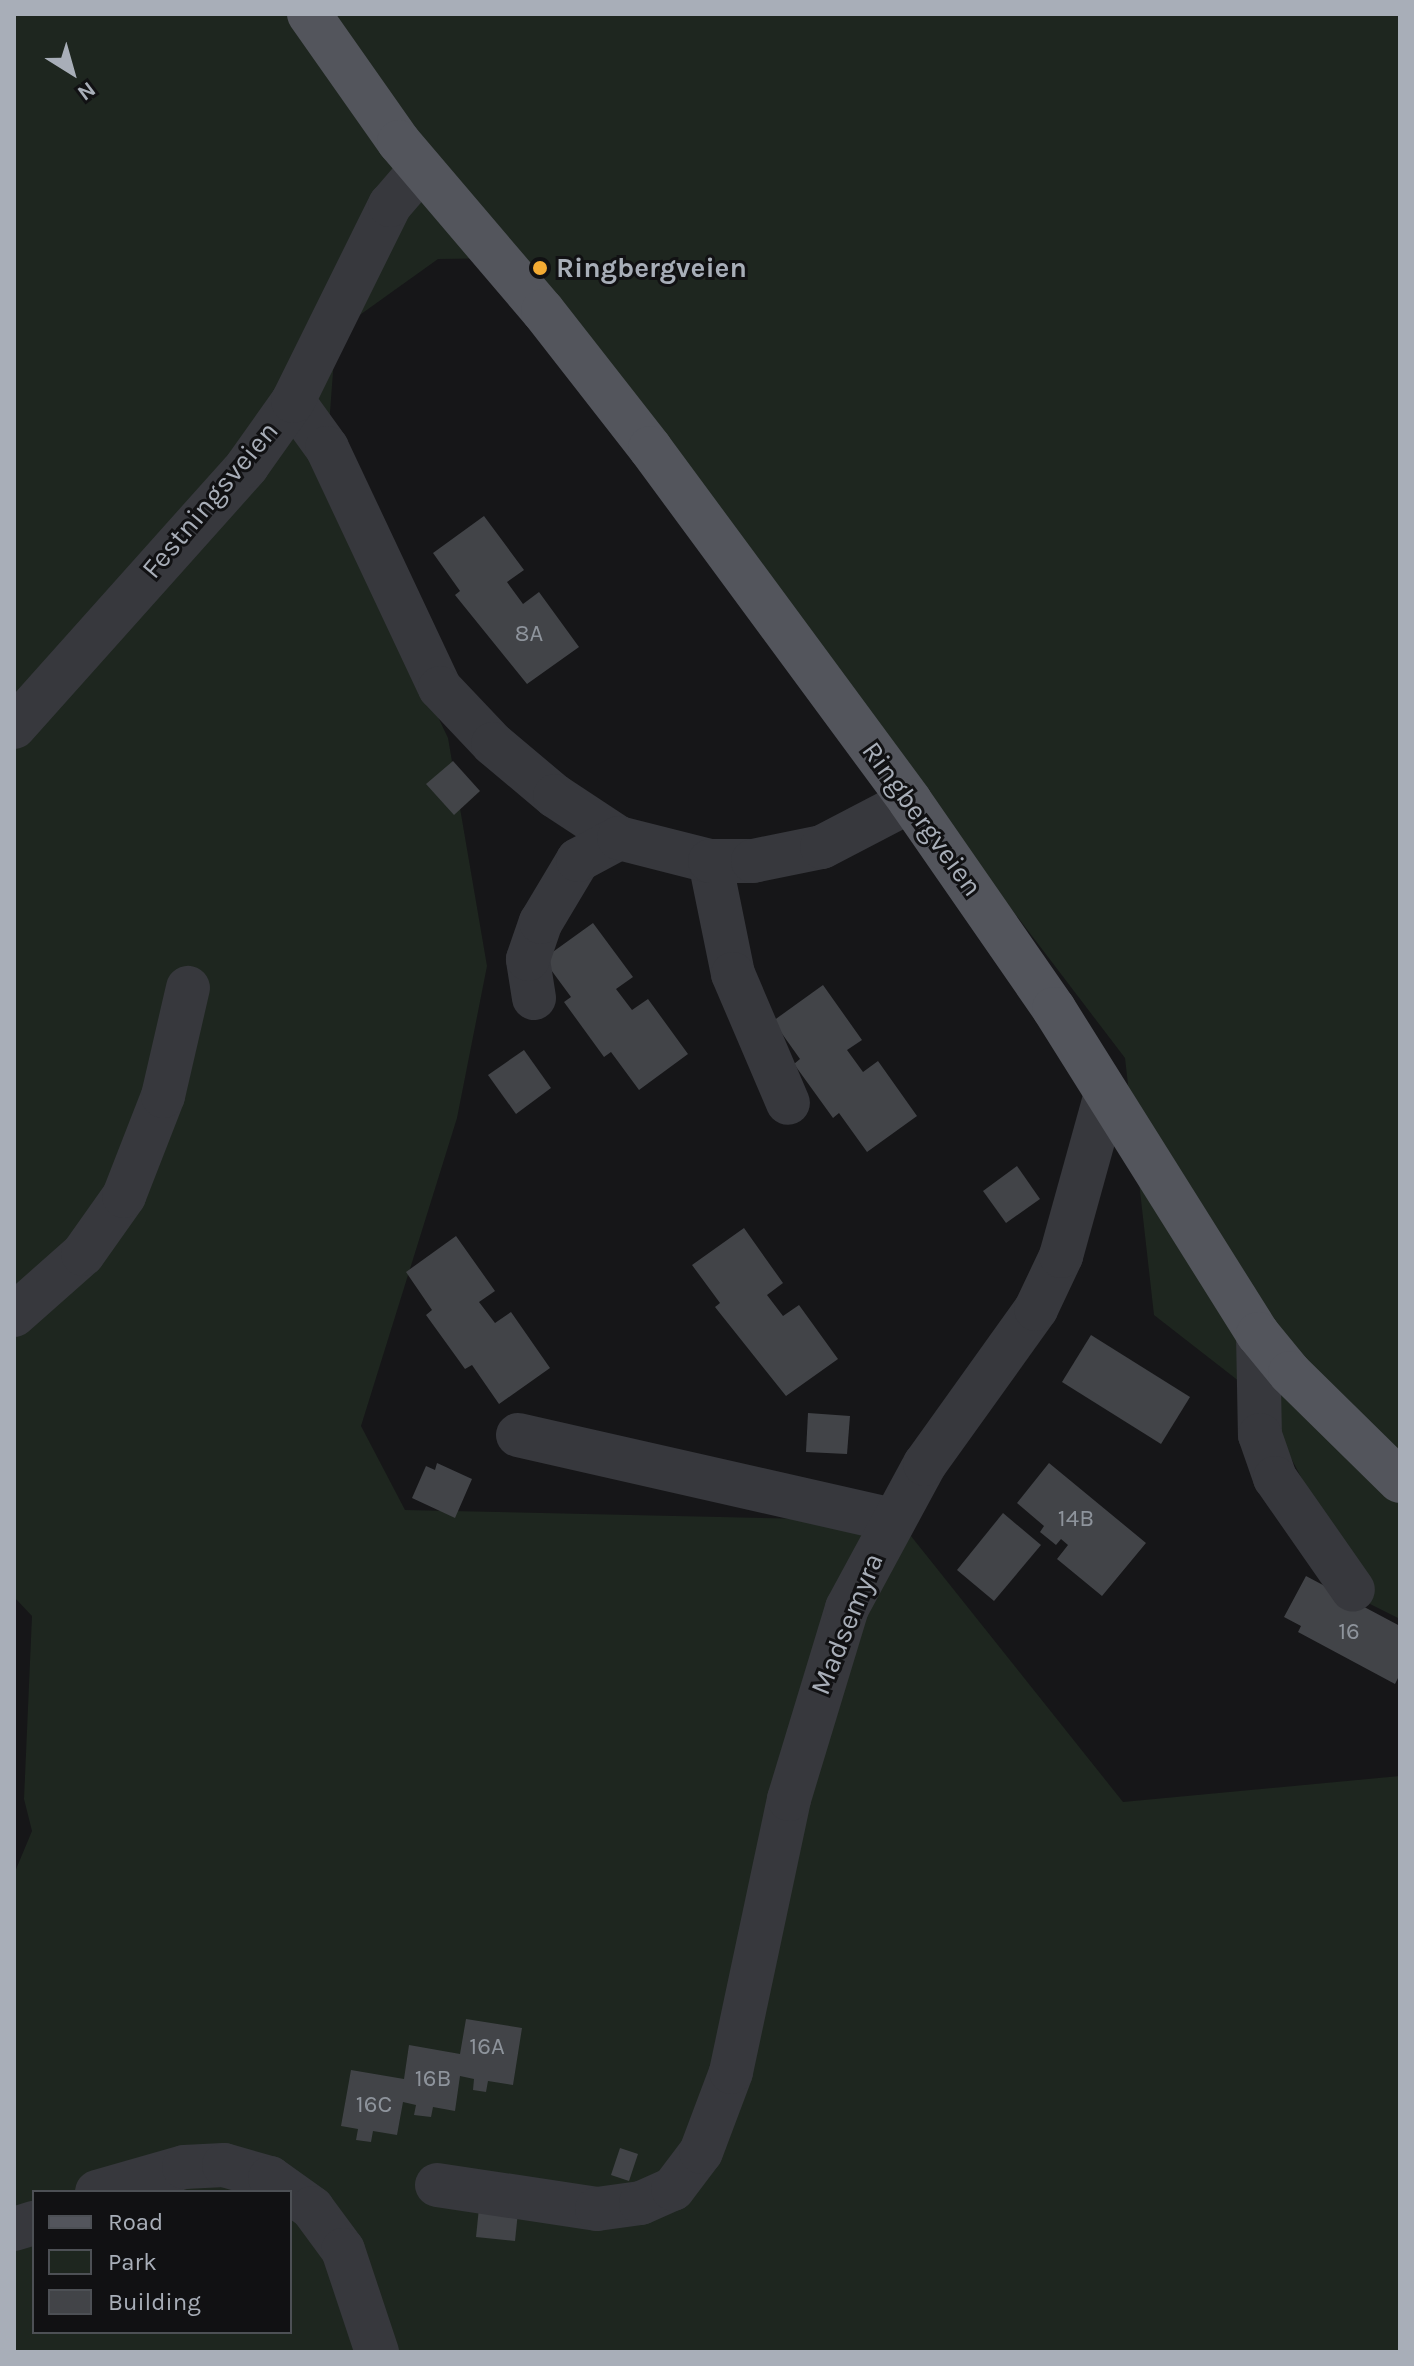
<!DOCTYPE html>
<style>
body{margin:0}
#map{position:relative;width:1414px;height:2366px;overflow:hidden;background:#161618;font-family:Karla,sans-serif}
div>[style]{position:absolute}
.green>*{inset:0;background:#1e261f}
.building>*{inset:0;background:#424448}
.minor>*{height:44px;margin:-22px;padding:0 22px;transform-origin:22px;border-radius:22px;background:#37383d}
.major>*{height:44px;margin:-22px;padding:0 22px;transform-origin:22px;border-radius:22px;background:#53555c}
.dots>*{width:22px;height:22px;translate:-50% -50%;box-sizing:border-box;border:4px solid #111113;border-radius:50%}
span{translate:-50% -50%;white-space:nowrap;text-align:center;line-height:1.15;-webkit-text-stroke:6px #111113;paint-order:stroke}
.number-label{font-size:24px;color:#8e949c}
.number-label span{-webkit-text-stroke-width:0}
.poi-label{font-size:28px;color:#a8aeb8;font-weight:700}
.left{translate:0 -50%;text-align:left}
.street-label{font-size:28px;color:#a8aeb8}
.frame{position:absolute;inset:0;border:16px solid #a8aeb8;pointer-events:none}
.legend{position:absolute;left:32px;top:2190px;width:260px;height:144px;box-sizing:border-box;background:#111113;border:2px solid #4d5055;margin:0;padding:10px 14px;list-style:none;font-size:24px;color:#a8aeb8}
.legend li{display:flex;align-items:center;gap:16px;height:40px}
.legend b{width:40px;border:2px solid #4d5055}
.north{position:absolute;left:32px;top:32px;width:80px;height:80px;-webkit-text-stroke:6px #111113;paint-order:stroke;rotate:143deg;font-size:22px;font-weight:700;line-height:32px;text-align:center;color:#a8aeb8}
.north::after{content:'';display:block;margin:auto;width:28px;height:36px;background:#a8aeb8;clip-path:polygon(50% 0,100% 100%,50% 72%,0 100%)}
</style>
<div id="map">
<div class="green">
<i style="clip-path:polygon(evenodd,14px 14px,1400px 14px,1400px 1619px,1368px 1603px,1258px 1396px,1154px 1315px,1125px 1058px,515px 258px,438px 259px,336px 332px,325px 479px,448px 738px,487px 966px,457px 1118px,361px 1426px,405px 1510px,899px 1521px,1123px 1802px,1400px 1776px,1400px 2352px,14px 2352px,14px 1874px,32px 1831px,24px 1799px,32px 1616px,14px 1597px,14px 14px,34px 2192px,290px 2192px,290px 2332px,34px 2332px,34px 2192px)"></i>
</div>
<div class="building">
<i style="clip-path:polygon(484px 516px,524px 570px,507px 582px,523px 604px,539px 592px,579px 647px,527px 684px,455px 595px,460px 591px,433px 553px)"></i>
<i style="clip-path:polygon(453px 761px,480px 791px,454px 815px,426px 784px)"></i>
<i style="clip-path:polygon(593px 923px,633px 977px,616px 989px,632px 1010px,648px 999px,688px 1054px,639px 1090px,611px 1052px,604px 1057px,564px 1002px,571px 997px,543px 959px)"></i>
<i style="clip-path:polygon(823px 985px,862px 1040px,847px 1050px,863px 1072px,878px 1061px,917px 1116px,867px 1152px,839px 1113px,833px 1118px,794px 1064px,800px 1059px,773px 1021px)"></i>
<i style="clip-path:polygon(524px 1050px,551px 1088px,516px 1114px,488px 1075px)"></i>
<i style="clip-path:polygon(1017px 1166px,1040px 1199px,1006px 1223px,983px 1191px)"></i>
<i style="clip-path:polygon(744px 1228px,783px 1283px,767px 1295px,783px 1316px,799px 1305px,838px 1359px,786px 1396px,715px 1307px,720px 1303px,692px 1265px)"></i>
<i style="clip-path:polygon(456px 1236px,495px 1291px,479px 1302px,495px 1323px,511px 1312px,550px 1368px,499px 1404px,472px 1365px,465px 1369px,426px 1315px,432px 1310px,406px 1272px)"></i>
<i style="clip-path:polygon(1091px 1335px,1190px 1397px,1161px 1444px,1062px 1382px)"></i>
<i style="clip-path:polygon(808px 1413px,850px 1416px,847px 1454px,806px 1452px)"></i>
<i style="clip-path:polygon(437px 1463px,472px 1479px,455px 1518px,412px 1498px,426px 1466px,435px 1470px)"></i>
<i style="clip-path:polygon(1049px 1463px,1146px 1543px,1102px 1596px,1057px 1559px,1068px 1545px,1061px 1539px,1056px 1545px,1040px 1532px,1044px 1526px,1017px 1503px)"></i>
<i style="clip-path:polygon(1003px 1513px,1041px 1545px,994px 1601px,957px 1570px)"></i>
<i style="clip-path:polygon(1306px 1576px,1400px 1626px,1400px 1674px,1395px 1684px,1298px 1632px,1301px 1626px,1284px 1617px)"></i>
<i style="clip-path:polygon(466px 2019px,522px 2028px,513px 2085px,488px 2081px,486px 2092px,473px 2090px,474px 2079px,460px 2076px,455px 2111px,433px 2107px,431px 2117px,414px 2115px,416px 2105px,403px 2102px,397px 2135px,373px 2131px,371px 2142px,356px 2140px,358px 2129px,341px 2126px,351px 2070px,404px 2079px,409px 2045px,460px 2054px)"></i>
<i style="clip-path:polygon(620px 2148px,638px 2154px,629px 2181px,611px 2175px)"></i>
<i style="clip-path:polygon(479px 2208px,518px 2212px,515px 2241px,476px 2237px)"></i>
</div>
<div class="minor">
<i style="left:293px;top:401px;width:58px;rotate:54.1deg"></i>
<i style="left:327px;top:448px;width:265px;rotate:64.8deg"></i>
<i style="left:440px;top:688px;width:77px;rotate:46.6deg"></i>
<i style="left:493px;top:744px;width:81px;rotate:40deg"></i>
<i style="left:555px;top:796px;width:77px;rotate:33.3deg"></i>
<i style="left:14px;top:727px;width:350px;rotate:-48.2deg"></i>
<i style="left:247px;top:466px;width:80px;rotate:-54.7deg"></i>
<i style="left:293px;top:401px;width:219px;rotate:-63.7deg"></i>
<i style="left:390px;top:205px;width:48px;rotate:-49.3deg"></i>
<i style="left:710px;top:861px;width:115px;rotate:78.5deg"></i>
<i style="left:733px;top:974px;width:140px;rotate:66.9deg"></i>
<i style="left:534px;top:998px;width:39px;rotate:-99deg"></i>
<i style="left:528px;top:959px;width:39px;rotate:-71deg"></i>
<i style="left:541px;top:922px;width:72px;rotate:-59.2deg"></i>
<i style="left:578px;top:860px;width:47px;rotate:-28.2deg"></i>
<i style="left:619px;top:838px;width:94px;rotate:14.2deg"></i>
<i style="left:710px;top:861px;width:43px"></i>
<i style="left:753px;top:861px;width:70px;rotate:-11.5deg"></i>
<i style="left:822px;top:847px;width:99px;rotate:-27.6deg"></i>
<i style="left:14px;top:1315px;width:92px;rotate:-41.5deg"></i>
<i style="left:83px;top:1254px;width:71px;rotate:-54.7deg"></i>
<i style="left:124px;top:1196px;width:107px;rotate:-68.7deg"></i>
<i style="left:163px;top:1096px;width:111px;rotate:-77deg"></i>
<i style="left:1258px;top:1334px;width:101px;rotate:88.9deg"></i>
<i style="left:1260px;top:1435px;width:46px;rotate:70.8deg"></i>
<i style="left:1275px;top:1478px;width:136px;rotate:55.1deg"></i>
<i style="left:518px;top:1435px;width:384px;rotate:12.8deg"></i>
<i style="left:437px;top:2185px;width:162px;rotate:8.5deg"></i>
<i style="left:597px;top:2209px;width:44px;rotate:-7.8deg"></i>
<i style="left:641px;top:2203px;width:35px;rotate:-24deg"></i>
<i style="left:673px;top:2189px;width:46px;rotate:-52.9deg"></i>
<i style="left:701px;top:2152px;width:85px;rotate:-69.4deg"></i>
<i style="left:731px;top:2072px;width:279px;rotate:-78deg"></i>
<i style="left:789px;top:1799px;width:200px;rotate:-73.1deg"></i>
<i style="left:847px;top:1608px;width:164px;rotate:-61.6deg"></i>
<i style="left:925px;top:1464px;width:191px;rotate:-54.4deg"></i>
<i style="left:1036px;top:1309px;width:59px;rotate:-64.7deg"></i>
<i style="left:1061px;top:1256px;width:168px;rotate:-74.5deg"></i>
<i style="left:97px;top:2192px;width:91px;rotate:-16deg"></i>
<i style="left:184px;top:2167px;width:40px;rotate:-2.9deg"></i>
<i style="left:224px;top:2165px;width:48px;rotate:15.8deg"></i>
<i style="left:270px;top:2178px;width:52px;rotate:35.5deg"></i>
<i style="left:312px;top:2208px;width:52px;rotate:53.6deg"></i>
<i style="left:343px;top:2250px;width:108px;rotate:71.6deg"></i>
<i style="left:14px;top:2229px;width:21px;rotate:-17deg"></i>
</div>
<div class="major">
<i style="left:309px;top:14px;width:156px;rotate:54.9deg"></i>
<i style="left:399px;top:142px;width:222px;rotate:49.6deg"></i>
<i style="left:543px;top:311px;width:174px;rotate:52deg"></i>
<i style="left:650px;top:448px;width:438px;rotate:53.6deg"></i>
<i style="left:910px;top:801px;width:253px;rotate:55.3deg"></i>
<i style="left:1054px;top:1009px;width:384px;rotate:57.9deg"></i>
<i style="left:1258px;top:1334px;width:50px;rotate:50.6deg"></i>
<i style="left:1290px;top:1373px;width:154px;rotate:44.5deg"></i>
</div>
<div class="dots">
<i style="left:540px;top:268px;background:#f4ab33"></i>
</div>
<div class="number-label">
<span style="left:529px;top:634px">8A</span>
<span style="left:1076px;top:1519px">14B</span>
<span style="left:1349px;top:1632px">16</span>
<span style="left:487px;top:2047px">16A</span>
<span style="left:433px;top:2079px">16B</span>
<span style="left:374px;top:2105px">16C</span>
</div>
<div class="poi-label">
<span class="left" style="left:556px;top:268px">Ringbergveien</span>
</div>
<div class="street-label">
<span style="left:210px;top:500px;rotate:-50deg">Festningsveien</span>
<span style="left:922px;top:819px;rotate:54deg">Ringbergveien</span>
<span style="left:847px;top:1624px;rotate:-68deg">Madsemyra</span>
</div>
<div class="frame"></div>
<ul class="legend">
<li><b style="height:10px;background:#53555c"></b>Road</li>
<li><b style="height:22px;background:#1e261f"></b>Park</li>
<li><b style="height:22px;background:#424448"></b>Building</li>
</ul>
<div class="north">N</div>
</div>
